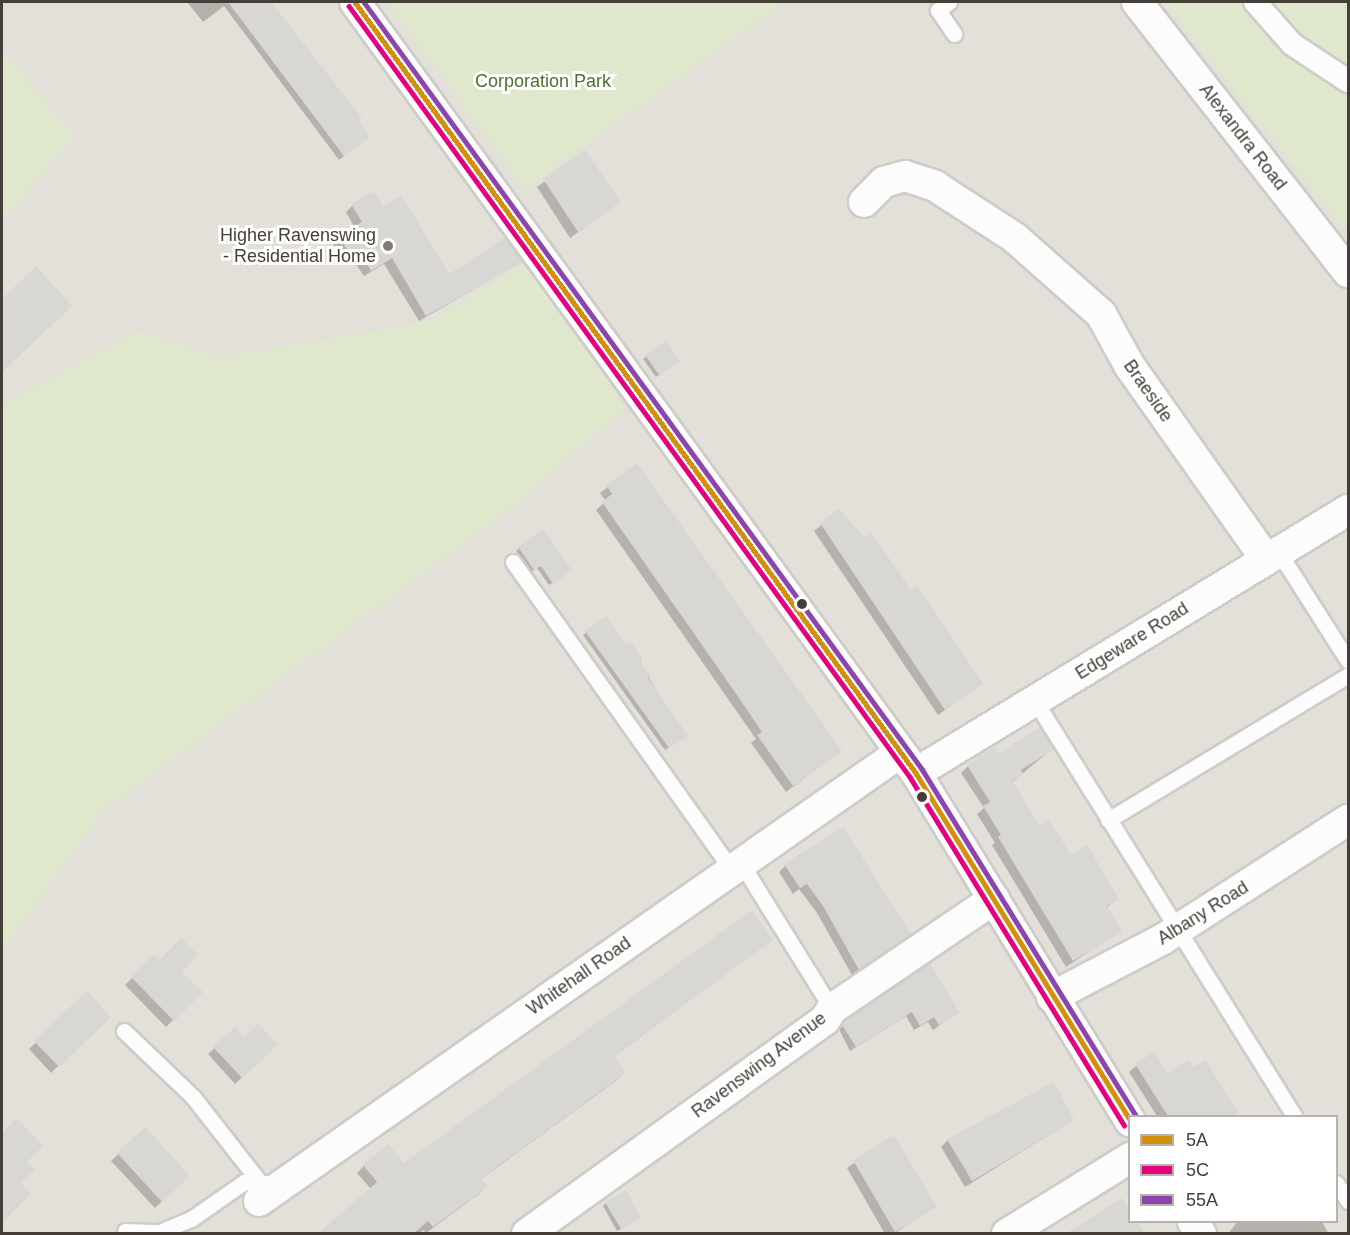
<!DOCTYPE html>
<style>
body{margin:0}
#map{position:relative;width:1350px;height:1235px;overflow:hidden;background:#f0eeea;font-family:Arial,sans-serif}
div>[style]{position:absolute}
.residential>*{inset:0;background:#e3dfd9}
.green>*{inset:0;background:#dfe8cd}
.shadow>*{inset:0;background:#0003}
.building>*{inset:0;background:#d9d7d3}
.roads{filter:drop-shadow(2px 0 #ceccc8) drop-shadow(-2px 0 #ceccc8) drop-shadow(0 2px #ceccc8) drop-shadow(0 -2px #ceccc8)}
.service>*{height:15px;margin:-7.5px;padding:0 7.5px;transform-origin:7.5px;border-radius:7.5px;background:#fdfcfc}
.pedestrian>*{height:22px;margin:-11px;padding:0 11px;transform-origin:11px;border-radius:11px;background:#fdfcfc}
.minor>*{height:30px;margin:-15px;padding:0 15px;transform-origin:15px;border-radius:15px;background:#fdfcfc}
.bus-1>*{height:4.5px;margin:-2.25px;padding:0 2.25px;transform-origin:2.25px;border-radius:2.25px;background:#d3910b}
.bus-2>*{height:4.5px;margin:-2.25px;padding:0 2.25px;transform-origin:2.25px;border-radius:2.25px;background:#e5007d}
.bus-3>*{height:4.5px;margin:-2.25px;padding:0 2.25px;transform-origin:2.25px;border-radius:2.25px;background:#8e44ad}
.dots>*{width:16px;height:16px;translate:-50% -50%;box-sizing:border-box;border:3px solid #fff;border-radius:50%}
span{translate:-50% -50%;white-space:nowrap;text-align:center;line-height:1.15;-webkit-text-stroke:6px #fff;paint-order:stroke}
.park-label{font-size:18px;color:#4d7130}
.street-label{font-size:18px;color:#453f37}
.poi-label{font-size:18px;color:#453f37}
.right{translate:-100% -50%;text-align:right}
.frame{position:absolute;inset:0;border:3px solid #453f37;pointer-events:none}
.legend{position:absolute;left:1128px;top:1115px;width:210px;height:108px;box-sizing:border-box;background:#fff;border:2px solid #b5b2af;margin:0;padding:8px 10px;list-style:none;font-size:18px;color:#453f37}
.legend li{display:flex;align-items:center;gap:12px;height:30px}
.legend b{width:30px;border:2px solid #b5b2af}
</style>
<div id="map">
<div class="residential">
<i style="clip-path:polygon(evenodd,2px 2px,1348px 2px,1348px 1233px,2px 1234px,2px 2px,1130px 1116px,1336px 1116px,1336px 1222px,1130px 1222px,1130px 1116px)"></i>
</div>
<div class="green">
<i style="clip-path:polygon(387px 2px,784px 2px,525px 189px)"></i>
<i style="clip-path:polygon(1164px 2px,1348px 2px,1348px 234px)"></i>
<i style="clip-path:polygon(2px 51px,75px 136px,2px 220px)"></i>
<i style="clip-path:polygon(524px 264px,626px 407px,515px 505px,104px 810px,2px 950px,2px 405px,136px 331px,219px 357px,398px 327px,431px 320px)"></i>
</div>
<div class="shadow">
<i style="clip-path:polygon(187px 2px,269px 2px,360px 118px,357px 121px,368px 137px,339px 160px,224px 6px,203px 22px)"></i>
<i style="clip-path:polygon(585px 152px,619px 202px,570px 238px,537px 187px)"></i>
<i style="clip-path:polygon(352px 206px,382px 208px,449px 276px,521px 262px,419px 321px,384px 264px,364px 276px,353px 260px,346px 265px,333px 244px,355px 228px,346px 212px)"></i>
<i style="clip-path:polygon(36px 269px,60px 316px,2px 371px,2px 301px)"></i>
<i style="clip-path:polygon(665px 343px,675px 364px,656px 377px,643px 359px)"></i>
<i style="clip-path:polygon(636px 465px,840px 751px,786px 792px,751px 743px,756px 739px,596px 510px,606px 501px,600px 493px)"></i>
<i style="clip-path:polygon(839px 511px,910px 592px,981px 684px,938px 715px,814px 531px)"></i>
<i style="clip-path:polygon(519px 548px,567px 573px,549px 585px,537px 568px,531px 572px,516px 551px)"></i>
<i style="clip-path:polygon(606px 618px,626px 647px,630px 644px,683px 738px,665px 750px,583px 635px)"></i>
<i style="clip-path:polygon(1052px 749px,1011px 783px,1040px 828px,1117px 899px,1106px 908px,1120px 931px,1066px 967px,992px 845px,995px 843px,977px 814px,984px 808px,961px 773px,968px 766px,998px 756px)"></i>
<i style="clip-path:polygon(785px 866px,909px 934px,852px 975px,817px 913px,799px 889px,793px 894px,779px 872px)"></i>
<i style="clip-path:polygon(771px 940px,613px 1057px,624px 1073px,617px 1080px,481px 1179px,486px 1187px,479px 1194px,426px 1233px,423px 1230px,419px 1234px,318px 1234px,371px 1189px,357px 1173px,364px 1166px,404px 1165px)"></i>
<i style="clip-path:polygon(154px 957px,180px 972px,201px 992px,166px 1027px,125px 985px)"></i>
<i style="clip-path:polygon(930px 965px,958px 1012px,933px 1030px,928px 1022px,914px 1030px,906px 1016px,850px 1051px,839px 1029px)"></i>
<i style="clip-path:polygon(87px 994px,109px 1017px,51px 1073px,29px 1049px)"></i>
<i style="clip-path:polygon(235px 1029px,244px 1039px,269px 1052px,235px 1084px,208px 1054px)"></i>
<i style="clip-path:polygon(1206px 1062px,1239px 1116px,1157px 1116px,1129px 1072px,1136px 1066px,1167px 1075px,1193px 1070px)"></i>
<i style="clip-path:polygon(1073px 1120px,965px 1187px,941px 1147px,948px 1140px)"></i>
<i style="clip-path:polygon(17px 1121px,25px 1162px,19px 1183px,29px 1194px,2px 1221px,2px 1135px)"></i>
<i style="clip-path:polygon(145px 1129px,188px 1176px,155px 1208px,111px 1161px)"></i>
<i style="clip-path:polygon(894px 1137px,935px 1206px,894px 1234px,885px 1234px,847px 1168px)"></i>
<i style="clip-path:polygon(606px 1203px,636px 1220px,617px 1231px,603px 1206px)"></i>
<i style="clip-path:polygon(1130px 1222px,1136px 1222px,1143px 1234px,1085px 1234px,1082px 1228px)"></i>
<i style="clip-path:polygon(1237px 1222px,1322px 1222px,1329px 1234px,1228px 1234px)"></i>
</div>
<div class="building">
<i style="clip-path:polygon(228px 2px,271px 2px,362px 118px,358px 120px,370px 137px,344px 156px)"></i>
<i style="clip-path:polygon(585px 150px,621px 202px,578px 232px,543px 179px)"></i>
<i style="clip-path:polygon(374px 191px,383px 206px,401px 195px,449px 274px,505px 238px,523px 262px,426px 316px,392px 258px,371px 271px,361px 254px,353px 259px,339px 236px,362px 222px,351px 204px)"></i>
<i style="clip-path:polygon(36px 266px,72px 306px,2px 372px,2px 299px)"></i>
<i style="clip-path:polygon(666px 341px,680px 361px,659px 375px,645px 355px)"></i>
<i style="clip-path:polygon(637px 463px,842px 751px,793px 786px,757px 735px,762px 732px,737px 695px,602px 502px,612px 494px,606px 485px)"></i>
<i style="clip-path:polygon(839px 509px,864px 537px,871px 532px,911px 590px,917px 585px,983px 684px,945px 710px,820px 523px)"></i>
<i style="clip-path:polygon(543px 529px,572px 570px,553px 584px,541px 566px,534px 570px,518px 547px)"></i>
<i style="clip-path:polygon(606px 616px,626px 645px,631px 642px,643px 660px,640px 663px,651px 676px,648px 678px,688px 736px,669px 748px,585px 631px)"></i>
<i style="clip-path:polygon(1040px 727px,1054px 749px,1021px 770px,1023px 774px,1012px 781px,1040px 826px,1049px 820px,1071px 855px,1087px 845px,1119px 899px,1107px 906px,1122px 932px,1073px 961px,998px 837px,1001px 835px,983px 806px,990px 802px,967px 765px,995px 747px,999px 754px)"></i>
<i style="clip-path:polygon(843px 827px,911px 934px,859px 970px,823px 906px,807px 884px,800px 888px,784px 864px)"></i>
<i style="clip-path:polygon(752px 910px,773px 940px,614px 1056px,626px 1073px,482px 1178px,488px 1187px,433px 1227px,428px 1221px,414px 1233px,319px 1233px,377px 1182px,363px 1165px,388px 1144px,404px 1163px)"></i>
<i style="clip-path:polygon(181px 938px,198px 955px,182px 972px,203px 992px,174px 1021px,131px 977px,154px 955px,159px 960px)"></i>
<i style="clip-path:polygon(930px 963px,960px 1013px,939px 1025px,934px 1017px,920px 1026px,912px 1012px,856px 1047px,842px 1025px,845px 1021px)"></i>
<i style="clip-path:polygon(87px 991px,111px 1017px,59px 1067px,34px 1041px)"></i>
<i style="clip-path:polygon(258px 1024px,278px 1045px,242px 1078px,213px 1047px,235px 1027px,244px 1037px)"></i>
<i style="clip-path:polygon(1154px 1052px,1167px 1073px,1189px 1060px,1194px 1067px,1206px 1060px,1240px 1116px,1168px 1116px,1135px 1064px)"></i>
<i style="clip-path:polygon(1054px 1082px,1074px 1120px,972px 1181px,947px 1139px)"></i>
<i style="clip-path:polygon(17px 1118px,43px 1146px,27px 1162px,35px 1170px,21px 1183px,31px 1194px,2px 1223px,2px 1133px)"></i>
<i style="clip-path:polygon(145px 1127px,190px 1176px,162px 1202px,117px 1153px)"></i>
<i style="clip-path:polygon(894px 1135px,937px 1207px,895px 1232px,853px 1160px)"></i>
<i style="clip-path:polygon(626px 1190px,641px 1218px,621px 1229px,605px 1202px)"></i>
<i style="clip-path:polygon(1122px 1198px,1130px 1210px,1130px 1221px,1137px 1221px,1144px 1233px,1067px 1233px)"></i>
</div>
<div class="roads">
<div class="service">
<i style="left:949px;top:2px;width:14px;rotate:144deg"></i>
<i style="left:938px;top:10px;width:29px;rotate:56deg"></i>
<i style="left:1278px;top:551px;width:130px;rotate:57.5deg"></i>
<i style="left:513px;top:562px;width:377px;rotate:54.6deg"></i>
<i style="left:1035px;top:701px;width:489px;rotate:58deg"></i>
<i style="left:1108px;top:820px;width:280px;rotate:-31.1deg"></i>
<i style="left:741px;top:863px;width:172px;rotate:58.1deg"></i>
<i style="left:124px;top:1031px;width:95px;rotate:43.7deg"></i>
<i style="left:193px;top:1097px;width:105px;rotate:51.9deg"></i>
<i style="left:1336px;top:1183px;width:22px;rotate:56deg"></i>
<i style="left:125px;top:1231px;width:35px;rotate:2deg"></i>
<i style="left:160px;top:1232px;width:34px;rotate:-23deg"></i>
<i style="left:191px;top:1219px;width:65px;rotate:-34.9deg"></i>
<i style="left:244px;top:1182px;width:21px;rotate:3deg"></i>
</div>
<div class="pedestrian">
<i style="left:1255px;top:2px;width:56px;rotate:48.6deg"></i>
<i style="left:1292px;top:44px;width:67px;rotate:33.5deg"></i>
</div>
<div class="minor">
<i style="left:355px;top:2px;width:953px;rotate:53.96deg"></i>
<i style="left:916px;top:773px;width:409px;rotate:58.4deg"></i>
<i style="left:1137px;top:2px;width:343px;rotate:52deg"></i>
<i style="left:864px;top:202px;width:28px;rotate:-45deg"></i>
<i style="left:884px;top:182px;width:22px;rotate:-16deg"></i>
<i style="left:905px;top:176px;width:32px;rotate:18deg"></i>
<i style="left:935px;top:186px;width:95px;rotate:33deg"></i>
<i style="left:1015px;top:238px;width:115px;rotate:41.5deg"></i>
<i style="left:1101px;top:314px;width:58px;rotate:61.2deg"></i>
<i style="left:1129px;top:365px;width:237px;rotate:54.8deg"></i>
<i style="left:916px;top:773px;width:506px;rotate:-31.33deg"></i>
<i style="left:1052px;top:997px;width:125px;rotate:-27.6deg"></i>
<i style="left:1163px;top:939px;width:220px;rotate:-32.8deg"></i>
<i style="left:259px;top:1201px;width:783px;rotate:-34.97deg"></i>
<i style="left:1193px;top:1222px;width:14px;rotate:56deg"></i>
<i style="left:527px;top:1234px;width:367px;rotate:-35.7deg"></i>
<i style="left:825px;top:1020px;width:13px;rotate:-58deg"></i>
<i style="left:832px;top:1009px;width:196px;rotate:-34.2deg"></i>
<i style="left:1007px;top:1234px;width:145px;rotate:-31.7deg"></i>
</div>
</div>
<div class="bus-1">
<i style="left:355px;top:2px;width:953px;rotate:53.96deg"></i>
<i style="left:916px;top:773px;width:408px;rotate:58.3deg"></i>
</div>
<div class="bus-2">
<i style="left:349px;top:6px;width:953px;rotate:53.96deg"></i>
<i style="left:910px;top:777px;width:409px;rotate:58.4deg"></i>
</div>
<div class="bus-3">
<i style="left:364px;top:2px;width:949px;rotate:53.96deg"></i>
<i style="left:922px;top:769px;width:408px;rotate:58.3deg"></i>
</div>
<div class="dots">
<i style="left:388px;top:246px;background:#817c76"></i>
<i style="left:802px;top:604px;background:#453f37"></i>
<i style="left:922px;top:797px;background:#453f37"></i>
</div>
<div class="park-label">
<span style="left:543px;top:81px">Corporation Park</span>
</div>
<div class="street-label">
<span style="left:1243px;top:137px;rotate:52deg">Alexandra Road</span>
<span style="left:1148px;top:391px;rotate:55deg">Braeside</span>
<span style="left:1132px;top:641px;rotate:-32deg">Edgeware Road</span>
<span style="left:1203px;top:913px;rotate:-32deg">Albany Road</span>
<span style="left:579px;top:976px;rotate:-35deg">Whitehall Road</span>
<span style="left:759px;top:1065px;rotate:-37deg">Ravenswing Avenue</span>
</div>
<div class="poi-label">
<span class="right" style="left:376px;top:246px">Higher Ravenswing<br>- Residential Home</span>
</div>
<div class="frame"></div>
<ul class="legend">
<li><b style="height:8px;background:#d3910b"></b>5A</li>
<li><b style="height:8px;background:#e5007d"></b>5C</li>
<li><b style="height:8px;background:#8e44ad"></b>55A</li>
</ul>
</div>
